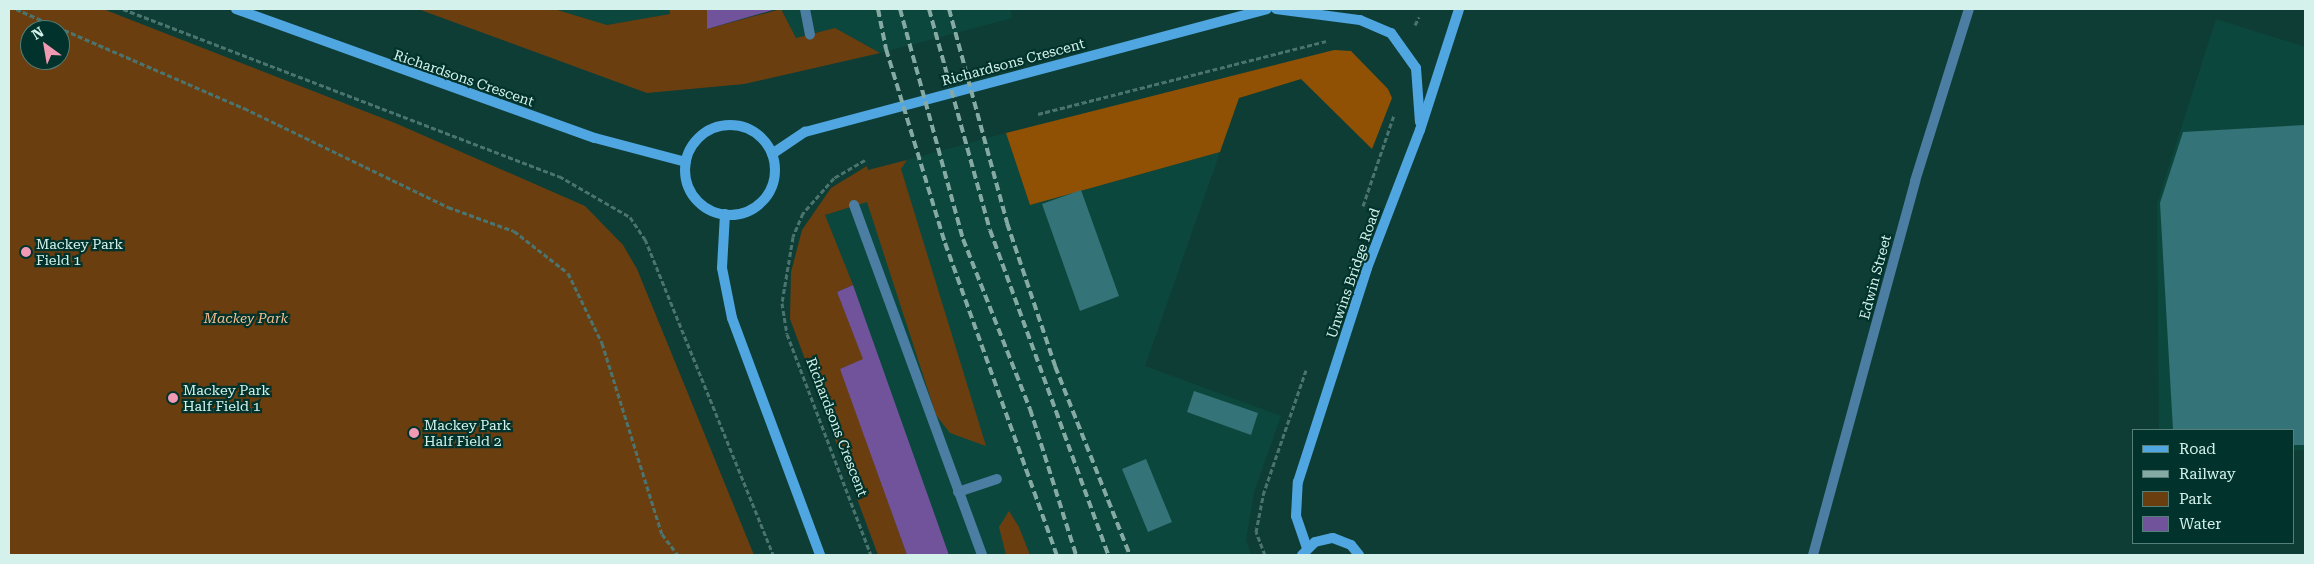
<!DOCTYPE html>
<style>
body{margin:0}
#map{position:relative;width:2314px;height:564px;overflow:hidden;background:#0e3d36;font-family:"Roboto Serif",serif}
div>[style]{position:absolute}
.built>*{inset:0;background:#0c473e}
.green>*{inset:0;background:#6b3e10}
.forest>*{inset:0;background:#915104}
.water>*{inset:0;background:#70539b}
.building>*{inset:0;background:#347377}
.path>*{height:3px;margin-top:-1.5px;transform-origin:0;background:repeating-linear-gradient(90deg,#4a746d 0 5px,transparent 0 7.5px)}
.lane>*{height:10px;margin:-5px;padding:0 5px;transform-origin:5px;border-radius:5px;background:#4b7ea2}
.street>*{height:10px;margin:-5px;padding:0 5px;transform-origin:5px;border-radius:5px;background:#4b7ea2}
.secondary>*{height:10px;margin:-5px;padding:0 5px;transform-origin:5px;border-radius:5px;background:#50a6e0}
.secondary>.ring{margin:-5px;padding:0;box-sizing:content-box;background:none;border:10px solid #50a6e0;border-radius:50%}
.rail>*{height:4px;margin-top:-2px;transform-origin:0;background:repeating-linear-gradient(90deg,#85aaa3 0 8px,transparent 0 12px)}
.dots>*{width:14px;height:14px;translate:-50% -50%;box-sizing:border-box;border:2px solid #01332c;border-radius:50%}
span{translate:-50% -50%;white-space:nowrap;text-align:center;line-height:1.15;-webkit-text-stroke:4.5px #01332c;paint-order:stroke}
.street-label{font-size:14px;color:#d4f2eb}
.poi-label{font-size:14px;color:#d4f2eb}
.left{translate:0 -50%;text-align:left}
.park-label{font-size:14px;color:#f5be91;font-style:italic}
.frame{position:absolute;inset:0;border:10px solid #d4f2eb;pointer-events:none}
.legend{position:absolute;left:2132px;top:429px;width:162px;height:115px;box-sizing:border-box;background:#01332c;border:1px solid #557f78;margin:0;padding:6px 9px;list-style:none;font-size:15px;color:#d4f2eb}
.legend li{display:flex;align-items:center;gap:10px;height:25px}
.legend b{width:25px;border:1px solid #557f78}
.north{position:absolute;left:20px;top:20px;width:50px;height:50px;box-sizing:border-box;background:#01332c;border:1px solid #557f78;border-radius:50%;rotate:328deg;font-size:14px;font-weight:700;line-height:20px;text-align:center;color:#d4f2eb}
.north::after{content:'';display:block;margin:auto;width:18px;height:22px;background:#f19ab4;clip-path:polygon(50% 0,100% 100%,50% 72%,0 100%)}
</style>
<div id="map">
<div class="built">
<i style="clip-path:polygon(554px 9px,669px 9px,670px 14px,607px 25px)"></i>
<i style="clip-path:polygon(781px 9px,1010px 9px,1012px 18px,880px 53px,835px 28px,796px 38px)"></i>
<i style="clip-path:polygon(2216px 19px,2305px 47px,2305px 450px,2293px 451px,2293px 430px,2159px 430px,2157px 204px)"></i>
<i style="clip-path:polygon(1006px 133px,1030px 205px,1220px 152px,1145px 366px,1281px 416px,1254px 492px,1246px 540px,1251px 555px,949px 555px,825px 215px,879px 198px,907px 160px)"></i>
</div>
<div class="green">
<i style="clip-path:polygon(evenodd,9px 9px,103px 9px,395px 123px,585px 206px,623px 245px,637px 269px,754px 555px,9px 555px,9px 9px,30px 30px,60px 30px,60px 60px,30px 60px,30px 30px)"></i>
<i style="clip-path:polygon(418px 9px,554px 9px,607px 25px,670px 14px,669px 9px,707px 9px,707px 29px,781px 9px,796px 38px,835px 28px,880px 53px,744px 84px,647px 93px)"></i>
<i style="clip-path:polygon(907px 160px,901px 169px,986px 446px,950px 433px,936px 415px,867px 202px,825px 215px,853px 285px,837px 292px,864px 359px,841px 369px,907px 555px,878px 555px,790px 319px,791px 272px,802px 230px,831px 188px,867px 166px,868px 170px)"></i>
<i style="clip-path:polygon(1009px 511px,1019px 527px,1030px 555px,1006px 555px,999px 527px)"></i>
</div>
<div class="forest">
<i style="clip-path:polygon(1334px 50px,1351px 51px,1388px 89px,1392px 98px,1372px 149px,1301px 79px,1239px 98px,1220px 152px,1030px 205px,1006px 133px)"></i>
</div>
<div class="water">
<i style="clip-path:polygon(707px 9px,772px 9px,773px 10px,707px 29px)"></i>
<i style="clip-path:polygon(853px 285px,949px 555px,907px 555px,840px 369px,863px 359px,837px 292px)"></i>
</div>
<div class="building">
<i style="clip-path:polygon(2305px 125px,2305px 445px,2293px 445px,2293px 430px,2173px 430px,2160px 203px,2183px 132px)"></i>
<i style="clip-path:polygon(1081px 190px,1119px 296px,1080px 311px,1042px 204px)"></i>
<i style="clip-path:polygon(1194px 391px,1258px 413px,1251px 435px,1187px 412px)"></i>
<i style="clip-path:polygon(1146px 459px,1172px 522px,1148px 532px,1122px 469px)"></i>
</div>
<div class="path">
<i style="left:16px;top:9px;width:249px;rotate:23.5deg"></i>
<i style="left:244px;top:108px;width:227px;rotate:25.9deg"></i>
<i style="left:448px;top:207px;width:70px;rotate:20deg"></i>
<i style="left:514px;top:231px;width:68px;rotate:37.9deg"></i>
<i style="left:568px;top:273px;width:78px;rotate:64.1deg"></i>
<i style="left:602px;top:343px;width:200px;rotate:72.6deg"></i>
<i style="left:662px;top:534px;width:26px;rotate:53deg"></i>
<i style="left:123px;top:9px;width:467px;rotate:21deg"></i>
<i style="left:559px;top:176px;width:82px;rotate:30deg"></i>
<i style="left:630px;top:217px;width:27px;rotate:56deg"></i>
<i style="left:645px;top:239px;width:341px;rotate:67.9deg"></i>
<i style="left:1415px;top:25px;width:9px;rotate:-63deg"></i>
<i style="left:1038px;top:114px;width:297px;rotate:-14.2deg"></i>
<i style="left:865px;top:160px;width:36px;rotate:150deg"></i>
<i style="left:834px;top:178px;width:47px;rotate:131.5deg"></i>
<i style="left:803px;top:213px;width:26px;rotate:113deg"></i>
<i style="left:793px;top:237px;width:67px;rotate:99.5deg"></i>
<i style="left:782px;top:303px;width:31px;rotate:81deg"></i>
<i style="left:787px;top:334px;width:236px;rotate:69.2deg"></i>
<i style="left:1363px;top:206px;width:96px;rotate:-71.2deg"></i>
<i style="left:1265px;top:555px;width:25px;rotate:-111deg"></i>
<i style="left:1256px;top:532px;width:38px;rotate:-79deg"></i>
<i style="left:1263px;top:495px;width:132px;rotate:-71deg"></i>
</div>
<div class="lane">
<i style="left:805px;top:9px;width:26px;rotate:79deg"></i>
<i style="left:854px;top:205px;width:373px;rotate:69.9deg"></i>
<i style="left:958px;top:492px;width:41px;rotate:-18.4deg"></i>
</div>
<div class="street">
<i style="left:1813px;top:555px;width:388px;rotate:-74.7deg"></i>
<i style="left:1915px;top:181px;width:180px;rotate:-72.6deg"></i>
</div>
<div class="secondary">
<i style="left:236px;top:9px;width:381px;rotate:19.8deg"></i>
<i style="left:595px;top:138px;width:94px;rotate:14.8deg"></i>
<i style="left:1276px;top:9px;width:85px;rotate:7.5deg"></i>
<i style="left:1360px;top:20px;width:34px;rotate:23deg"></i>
<i style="left:1391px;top:33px;width:43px;rotate:54.5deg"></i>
<i style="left:1416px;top:68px;width:54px;rotate:85.8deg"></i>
<i class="ring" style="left:685px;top:125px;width:80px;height:80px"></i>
<i style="left:772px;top:154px;width:40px;rotate:-34deg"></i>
<i style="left:805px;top:132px;width:478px;rotate:-14.9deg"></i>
<i style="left:725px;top:214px;width:54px;rotate:93.2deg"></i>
<i style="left:722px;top:268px;width:51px;rotate:78.7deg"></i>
<i style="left:732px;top:318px;width:253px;rotate:69.6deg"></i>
<i style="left:1307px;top:548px;width:34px;rotate:-109deg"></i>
<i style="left:1296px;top:516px;width:34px;rotate:-87deg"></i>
<i style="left:1298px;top:482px;width:225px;rotate:-72.1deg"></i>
<i style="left:1367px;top:268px;width:148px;rotate:-69deg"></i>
<i style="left:1420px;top:130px;width:127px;rotate:-72.1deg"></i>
<i style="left:1302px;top:555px;width:18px;rotate:-45deg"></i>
<i style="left:1315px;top:542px;width:18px;rotate:-13deg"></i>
<i style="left:1333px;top:538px;width:19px;rotate:21deg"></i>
<i style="left:1351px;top:545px;width:13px;rotate:51deg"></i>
</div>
<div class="rail">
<i style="left:878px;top:9px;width:41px;rotate:78.7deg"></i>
<i style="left:886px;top:49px;width:203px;rotate:73.1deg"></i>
<i style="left:945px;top:243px;width:331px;rotate:70.3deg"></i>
<i style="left:900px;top:9px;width:238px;rotate:74.7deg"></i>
<i style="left:963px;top:239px;width:183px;rotate:68.5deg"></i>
<i style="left:1030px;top:409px;width:153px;rotate:72.5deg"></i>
<i style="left:929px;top:9px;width:229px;rotate:74.6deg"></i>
<i style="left:990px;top:230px;width:346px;rotate:70deg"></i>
<i style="left:949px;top:9px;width:222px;rotate:74.8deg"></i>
<i style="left:1007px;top:223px;width:151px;rotate:71.4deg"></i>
<i style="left:1055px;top:366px;width:203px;rotate:68.4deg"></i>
</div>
<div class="dots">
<i style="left:26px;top:252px;background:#f19ab4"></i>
<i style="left:173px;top:398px;background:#f19ab4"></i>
<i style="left:414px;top:433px;background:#f19ab4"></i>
</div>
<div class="street-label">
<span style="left:1013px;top:62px;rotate:-15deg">Richardsons Crescent</span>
<span style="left:464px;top:78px;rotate:19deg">Richardsons Crescent</span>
<span style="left:1353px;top:273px;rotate:-71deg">Unwins Bridge Road</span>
<span style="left:1875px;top:277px;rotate:-75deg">Edwin Street</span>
<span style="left:837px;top:427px;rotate:69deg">Richardsons Crescent</span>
</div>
<div class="poi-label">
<span class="left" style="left:36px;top:252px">Mackey Park<br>Field 1</span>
<span class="left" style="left:183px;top:398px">Mackey Park<br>Half Field 1</span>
<span class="left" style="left:424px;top:433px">Mackey Park<br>Half Field 2</span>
</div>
<div class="park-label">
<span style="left:246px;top:318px">Mackey Park</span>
</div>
<div class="frame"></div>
<ul class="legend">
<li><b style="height:6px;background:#50a6e0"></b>Road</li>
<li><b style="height:6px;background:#85aaa3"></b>Railway</li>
<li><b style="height:14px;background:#6b3e10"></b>Park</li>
<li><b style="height:14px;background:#70539b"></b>Water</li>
</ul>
<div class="north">N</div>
</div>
